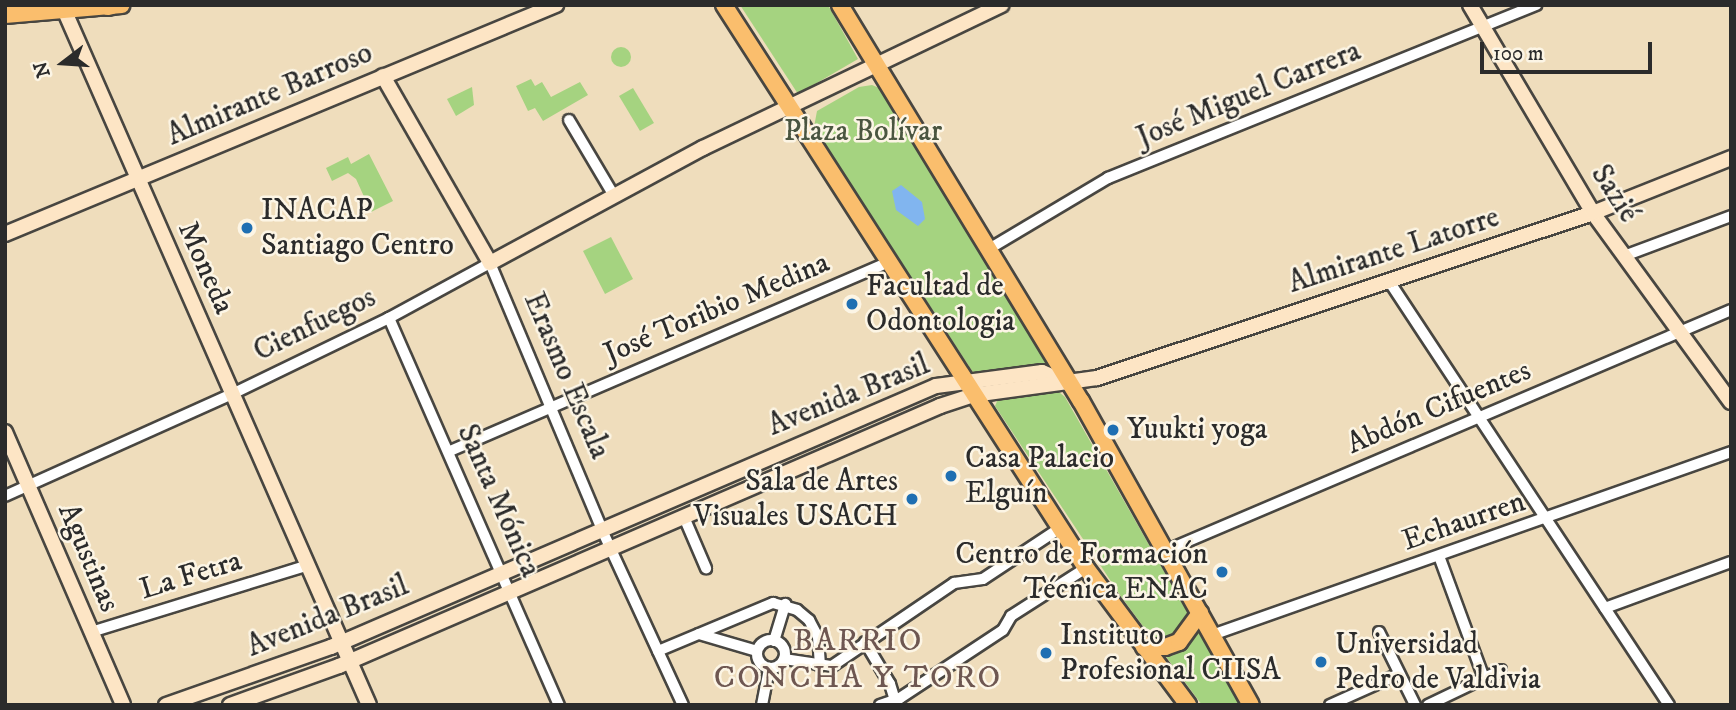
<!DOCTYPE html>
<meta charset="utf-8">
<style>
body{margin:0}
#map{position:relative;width:1736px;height:710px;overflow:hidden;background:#efddbc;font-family:"IM FELL DW Pica",serif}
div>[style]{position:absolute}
.green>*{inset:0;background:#a5d380}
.round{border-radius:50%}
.water>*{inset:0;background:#81b5ef}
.roads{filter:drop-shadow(2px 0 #484641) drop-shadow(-2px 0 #484641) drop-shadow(0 2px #484641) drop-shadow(0 -2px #484641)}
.street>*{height:10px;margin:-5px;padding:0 5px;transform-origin:5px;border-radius:5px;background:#fff}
.street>.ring{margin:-5px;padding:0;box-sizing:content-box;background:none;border:10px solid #fff;border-radius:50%}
.secondary>*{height:14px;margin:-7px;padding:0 7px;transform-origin:7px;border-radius:7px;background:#fde5c5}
.primary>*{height:16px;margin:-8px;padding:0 8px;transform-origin:8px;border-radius:8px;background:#fabe6d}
.highway>*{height:18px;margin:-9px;padding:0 9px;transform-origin:9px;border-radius:9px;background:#fabe6d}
.dots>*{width:19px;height:19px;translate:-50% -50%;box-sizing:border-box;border:4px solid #fcf5e5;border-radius:50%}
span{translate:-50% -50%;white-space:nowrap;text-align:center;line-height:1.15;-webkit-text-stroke:5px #fcf5e5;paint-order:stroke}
.street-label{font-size:30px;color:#2b2b2b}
.park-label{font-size:30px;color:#4a5540}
.poi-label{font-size:30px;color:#2b2b2b}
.left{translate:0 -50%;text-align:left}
.right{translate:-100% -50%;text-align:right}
.neighbourhood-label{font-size:32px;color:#6e5751;letter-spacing:2px}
.frame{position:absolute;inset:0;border:7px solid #2b2b2b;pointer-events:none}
.north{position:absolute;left:28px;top:28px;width:70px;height:70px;-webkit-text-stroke:5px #fcf5e5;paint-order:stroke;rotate:253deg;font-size:19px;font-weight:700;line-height:28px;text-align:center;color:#2b2b2b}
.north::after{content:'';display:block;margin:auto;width:24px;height:32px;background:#2b2b2b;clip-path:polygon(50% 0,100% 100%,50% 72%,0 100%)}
.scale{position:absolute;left:1480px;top:42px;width:172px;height:32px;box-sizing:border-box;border:4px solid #2b2b2b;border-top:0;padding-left:9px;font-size:21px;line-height:24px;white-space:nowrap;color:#2b2b2b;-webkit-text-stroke:5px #fcf5e5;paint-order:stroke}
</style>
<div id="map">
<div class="green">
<i style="clip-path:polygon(740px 5px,828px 5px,858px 59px,798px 94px)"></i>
<i class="round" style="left:611px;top:47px;width:20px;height:20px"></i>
<i style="clip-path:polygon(531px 79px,535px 86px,542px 82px,551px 97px,580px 82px,588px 95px,543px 121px,535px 108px,528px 111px,516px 86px)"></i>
<i style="clip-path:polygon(872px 85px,884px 90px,1050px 365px,974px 374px,814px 127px,817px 111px,859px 87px)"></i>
<i style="clip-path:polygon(472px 87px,474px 105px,456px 116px,447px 99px)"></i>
<i style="clip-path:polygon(633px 88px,654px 123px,640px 131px,619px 96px)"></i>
<i style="clip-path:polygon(369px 154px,393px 201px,371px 212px,356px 179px,348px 173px,332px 181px,326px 168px,348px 157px,351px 164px)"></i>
<i style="clip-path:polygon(611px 237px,633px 279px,605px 294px,583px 251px)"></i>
<i style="clip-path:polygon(1059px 392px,1065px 397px,1240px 705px,1202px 705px,1122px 598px,995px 406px,998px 399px)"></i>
</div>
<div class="water">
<i style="clip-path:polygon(901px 185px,922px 202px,925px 219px,918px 226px,896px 210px,892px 191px)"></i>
</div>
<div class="roads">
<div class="street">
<i style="left:569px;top:120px;width:86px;rotate:59.3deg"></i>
<i style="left:989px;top:249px;width:139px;rotate:-30.8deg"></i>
<i style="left:1108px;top:178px;width:462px;rotate:-22deg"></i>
<i style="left:1624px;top:256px;width:114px;rotate:-20.5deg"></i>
<i style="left:1389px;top:281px;width:508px;rotate:56.56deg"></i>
<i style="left:389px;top:318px;width:423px;rotate:66.3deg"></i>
<i style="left:450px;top:451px;width:477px;rotate:-23.3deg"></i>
<i style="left:5px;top:496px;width:249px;rotate:-24.2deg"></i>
<i style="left:232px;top:394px;width:174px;rotate:-25.8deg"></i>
<i style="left:389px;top:318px;width:115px;rotate:-28.6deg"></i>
<i style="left:490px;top:263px;width:290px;rotate:67.2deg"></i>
<i style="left:602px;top:530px;width:193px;rotate:65.2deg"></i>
<i style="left:684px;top:517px;width:56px;rotate:66.7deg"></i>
<i style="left:1165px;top:551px;width:615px;rotate:-23.06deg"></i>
<i style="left:1439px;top:556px;width:130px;rotate:69.8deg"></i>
<i style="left:1605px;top:608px;width:134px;rotate:-20.1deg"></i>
<i style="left:91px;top:632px;width:224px;rotate:-17.1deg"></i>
<i style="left:1379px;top:632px;width:81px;rotate:63.7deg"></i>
<i style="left:699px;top:634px;width:60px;rotate:16.3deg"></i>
<i style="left:1212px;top:635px;width:550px;rotate:-19.42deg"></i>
<i class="ring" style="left:757px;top:640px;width:18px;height:18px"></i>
<i style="left:774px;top:641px;width:39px;rotate:-73deg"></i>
<i style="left:865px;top:642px;width:49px;rotate:59.2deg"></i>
<i style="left:890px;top:684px;width:21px;rotate:73deg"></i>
<i style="left:658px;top:651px;width:125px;rotate:-22.7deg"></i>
<i style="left:773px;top:603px;width:25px;rotate:16deg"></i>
<i style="left:797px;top:610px;width:16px;rotate:40deg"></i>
<i style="left:809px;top:620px;width:19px;rotate:62deg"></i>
<i style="left:818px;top:637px;width:29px;rotate:86deg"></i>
<i style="left:784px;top:659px;width:49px;rotate:8.3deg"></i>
<i style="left:832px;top:666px;width:148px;rotate:-34.2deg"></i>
<i style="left:954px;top:583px;width:29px;rotate:-8deg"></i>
<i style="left:983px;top:579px;width:92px;rotate:-33.5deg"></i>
<i style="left:762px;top:705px;width:38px;rotate:-79deg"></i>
<i style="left:880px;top:705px;width:21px;rotate:-19deg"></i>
<i style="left:900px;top:698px;width:123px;rotate:-33.4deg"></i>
<i style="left:1003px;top:630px;width:16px;rotate:-60deg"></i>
<i style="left:1011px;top:616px;width:89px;rotate:-32.6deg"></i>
<i style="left:1330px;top:705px;width:76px;rotate:-24.2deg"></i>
<i style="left:1428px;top:705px;width:81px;rotate:-25.6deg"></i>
</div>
<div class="secondary">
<i style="left:62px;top:5px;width:764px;rotate:66.32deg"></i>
<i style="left:1470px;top:5px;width:242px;rotate:59.4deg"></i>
<i style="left:1593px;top:213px;width:234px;rotate:53.9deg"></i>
<i style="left:383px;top:76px;width:215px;rotate:60.2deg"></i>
<i style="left:490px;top:263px;width:242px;rotate:-28.4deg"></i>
<i style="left:703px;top:148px;width:331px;rotate:-25.6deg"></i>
<i style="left:5px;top:234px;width:597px;rotate:-22.57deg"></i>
<i style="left:5px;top:432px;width:297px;rotate:66.6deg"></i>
<i style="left:166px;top:705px;width:175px;rotate:-19.4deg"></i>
<i style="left:331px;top:647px;width:659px;rotate:-23.34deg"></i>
<i style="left:936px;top:386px;width:107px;rotate:-7.5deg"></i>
<i style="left:1042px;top:372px;width:30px;rotate:23deg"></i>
<i style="left:230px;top:705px;width:116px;rotate:-19.7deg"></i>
<i style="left:339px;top:666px;width:655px;rotate:-23.39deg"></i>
<i style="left:940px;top:406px;width:35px;rotate:-18deg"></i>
<i style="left:973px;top:395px;width:125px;rotate:-7.8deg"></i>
<i style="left:1097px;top:378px;width:523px;rotate:-18.4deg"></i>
<i style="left:1593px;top:213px;width:149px;rotate:-21.7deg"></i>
</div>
<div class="primary">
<i style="left:724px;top:5px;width:669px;rotate:57.26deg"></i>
<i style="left:1086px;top:568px;width:171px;rotate:53.3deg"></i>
<i style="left:840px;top:5px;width:464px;rotate:58.7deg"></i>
<i style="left:1081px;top:401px;width:348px;rotate:60.8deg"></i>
<i style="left:5px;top:15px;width:117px;rotate:-4.9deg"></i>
<i style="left:1144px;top:647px;width:21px"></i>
<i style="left:1165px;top:647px;width:15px;rotate:-20deg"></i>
<i style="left:1179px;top:642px;width:36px;rotate:-54deg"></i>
</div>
<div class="highway">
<i style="left:108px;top:6px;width:4px;rotate:-14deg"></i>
</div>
</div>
<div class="dots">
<i style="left:247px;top:228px;background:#1f6fb2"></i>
<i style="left:852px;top:304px;background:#1f6fb2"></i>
<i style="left:1113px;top:430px;background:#1f6fb2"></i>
<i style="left:951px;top:476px;background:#1f6fb2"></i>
<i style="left:912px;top:499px;background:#1f6fb2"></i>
<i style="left:1222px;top:572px;background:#1f6fb2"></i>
<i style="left:1046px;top:653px;background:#1f6fb2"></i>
<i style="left:1321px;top:662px;background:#1f6fb2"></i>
</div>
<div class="street-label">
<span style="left:270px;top:95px;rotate:-23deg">Almirante Barroso</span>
<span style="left:1249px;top:95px;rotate:-22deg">José Miguel Carrera</span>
<span style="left:1614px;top:194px;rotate:57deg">Sazié</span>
<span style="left:1394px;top:251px;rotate:-18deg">Almirante Latorre</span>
<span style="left:205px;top:268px;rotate:66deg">Moneda</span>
<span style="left:717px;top:309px;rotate:-23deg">José Toribio Medina</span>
<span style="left:315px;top:325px;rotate:-26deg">Cienfuegos</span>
<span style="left:566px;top:376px;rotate:67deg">Erasmo Escala</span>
<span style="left:849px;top:396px;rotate:-22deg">Avenida Brasil</span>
<span style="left:1439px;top:408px;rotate:-23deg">Abdón Cifuentes</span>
<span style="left:498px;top:501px;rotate:66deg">Santa Mónica</span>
<span style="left:1464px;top:522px;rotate:-19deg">Echaurren</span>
<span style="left:88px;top:558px;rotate:67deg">Agustinas</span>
<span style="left:191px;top:576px;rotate:-17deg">La Fetra</span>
<span style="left:328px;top:617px;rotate:-22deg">Avenida Brasil</span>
</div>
<div class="park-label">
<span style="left:863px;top:132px">Plaza Bolívar</span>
</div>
<div class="poi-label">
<span class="left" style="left:261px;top:228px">INACAP<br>Santiago Centro</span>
<span class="left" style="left:866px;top:304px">Facultad de<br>Odontologia</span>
<span class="left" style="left:1127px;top:430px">Yuukti yoga</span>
<span class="left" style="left:965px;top:476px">Casa Palacio<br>Elguín</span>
<span class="right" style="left:898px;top:499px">Sala de Artes<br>Visuales USACH</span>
<span class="right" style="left:1208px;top:572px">Centro de Formación<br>Técnica ENAC</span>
<span class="left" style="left:1060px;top:653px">Instituto<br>Profesional CIISA</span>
<span class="left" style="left:1335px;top:662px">Universidad<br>Pedro de Valdivia</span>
</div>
<div class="neighbourhood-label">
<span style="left:858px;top:660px">BARRIO<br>CONCHA Y TORO</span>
</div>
<div class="frame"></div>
<div class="north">N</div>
<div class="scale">100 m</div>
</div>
